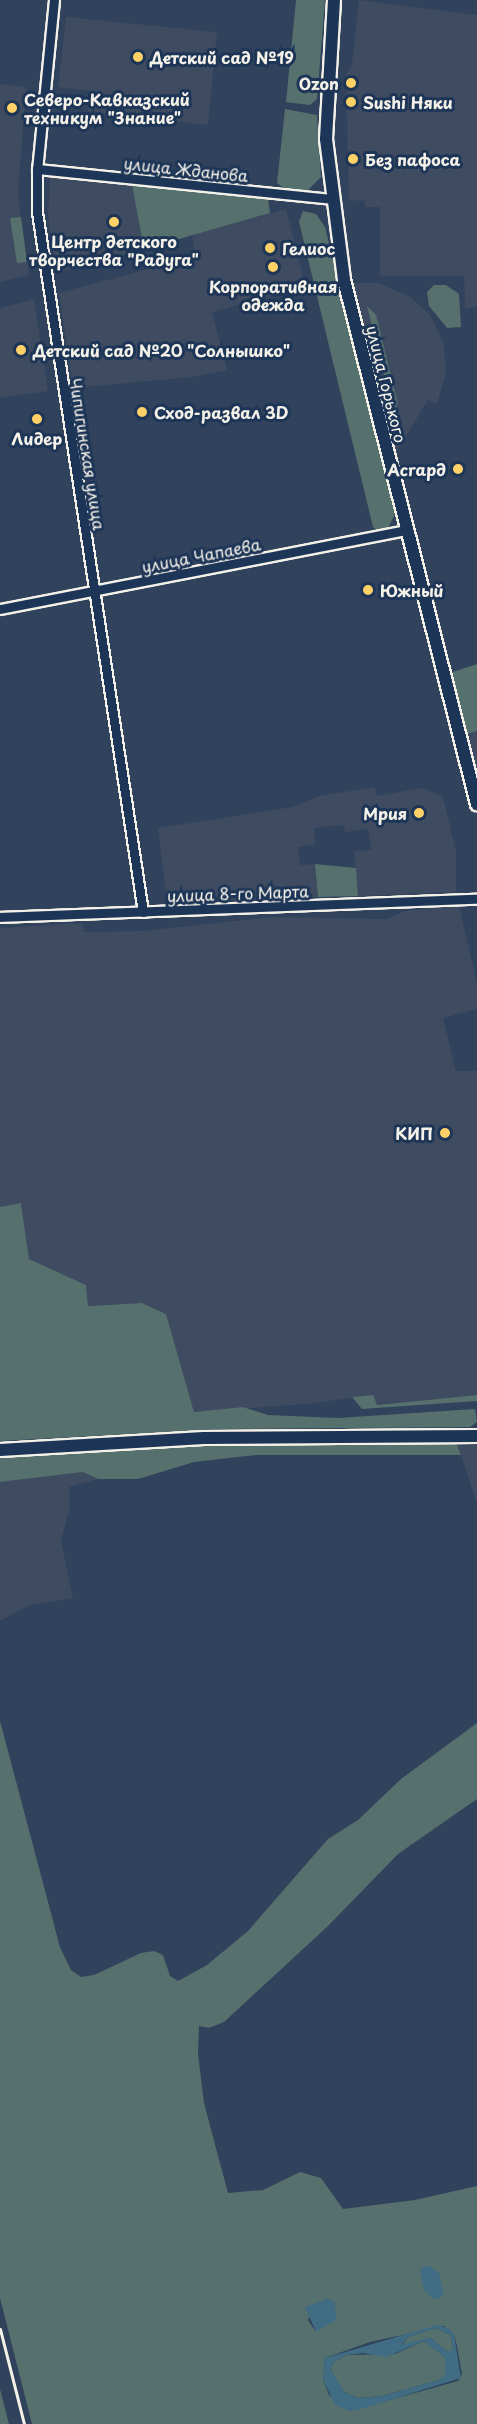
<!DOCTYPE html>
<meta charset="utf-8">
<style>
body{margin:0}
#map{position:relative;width:477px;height:2424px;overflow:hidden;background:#30425c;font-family:"Playpen Sans",sans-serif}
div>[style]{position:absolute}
.built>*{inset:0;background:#3e4b60}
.green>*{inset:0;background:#56706d}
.water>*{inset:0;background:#406c84}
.roads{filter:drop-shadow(2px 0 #f4f1e8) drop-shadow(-2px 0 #f4f1e8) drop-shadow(0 2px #f4f1e8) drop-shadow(0 -2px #f4f1e8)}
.minor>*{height:9px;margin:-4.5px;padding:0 4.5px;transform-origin:4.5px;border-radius:4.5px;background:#1d3557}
.secondary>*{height:12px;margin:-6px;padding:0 6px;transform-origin:6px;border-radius:6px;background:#1d3557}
.rail>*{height:3px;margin:-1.5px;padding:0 1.5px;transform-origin:1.5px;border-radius:1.5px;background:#f4f1e8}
.dots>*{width:16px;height:16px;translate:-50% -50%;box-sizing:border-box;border:3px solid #1d3557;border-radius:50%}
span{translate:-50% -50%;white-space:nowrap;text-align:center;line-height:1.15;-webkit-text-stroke:6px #1d3557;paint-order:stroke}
.poi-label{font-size:16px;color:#f4f1e8;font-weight:700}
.left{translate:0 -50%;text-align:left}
.right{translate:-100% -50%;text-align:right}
.street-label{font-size:16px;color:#f4f1e8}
</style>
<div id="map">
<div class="built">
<i style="clip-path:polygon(359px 0,477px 15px,477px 307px,465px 308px,464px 276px,380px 276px,380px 207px,365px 207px,365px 200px,349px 201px,346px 75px,352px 64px)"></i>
<i style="clip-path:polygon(66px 17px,217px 32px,208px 125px,88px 112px,91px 91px,58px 87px)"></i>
<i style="clip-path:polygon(0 84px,26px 87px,18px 194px,29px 275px,0 282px)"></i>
<i style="clip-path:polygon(50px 177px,132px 185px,144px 249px,56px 273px,48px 215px)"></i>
<i style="clip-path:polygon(286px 209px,306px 287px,212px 312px,227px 370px,193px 377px,73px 388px,59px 293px,196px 256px,192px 237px,197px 233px)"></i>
<i style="clip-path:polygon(350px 283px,380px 283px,412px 298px,431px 316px,444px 345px,446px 373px,437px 404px,428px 400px,395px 454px)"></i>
<i style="clip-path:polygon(34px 299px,48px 391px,0 398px,0 308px)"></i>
<i style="clip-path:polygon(477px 731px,477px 774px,467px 734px)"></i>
<i style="clip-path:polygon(375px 787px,377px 796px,422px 788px,443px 797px,456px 852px,456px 892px,358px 896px,354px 851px,371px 850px,368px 829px,345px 832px,344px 825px,314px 828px,315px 845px,298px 847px,300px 865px,315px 864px,318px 897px,167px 902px,158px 828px,293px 807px,319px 796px)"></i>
<i style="clip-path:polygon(459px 906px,477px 982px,477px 1009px,443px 1018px,456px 1071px,477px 1071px,477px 1395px,377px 1405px,372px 1395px,307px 1404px,194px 1412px,165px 1314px,142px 1303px,88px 1306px,86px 1285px,29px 1259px,21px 1204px,0 1207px,0 928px,83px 923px,84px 932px,141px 931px,273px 917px,388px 919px,404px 911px)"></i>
<i style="clip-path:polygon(456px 1443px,477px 1443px,477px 1504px,461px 1455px)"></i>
<i style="clip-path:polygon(83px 1472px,98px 1479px,69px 1487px,70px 1506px,61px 1541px,73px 1598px,27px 1606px,0 1621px,0 1482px)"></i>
</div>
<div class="green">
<i style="clip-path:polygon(296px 0,325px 0,317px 99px,310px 105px,286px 102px)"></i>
<i style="clip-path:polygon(285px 109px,317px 115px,321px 177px,307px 191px,288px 191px,277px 183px)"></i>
<i style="clip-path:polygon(132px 185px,268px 199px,270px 213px,144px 249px)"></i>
<i style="clip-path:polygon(303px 211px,316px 214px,325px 227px,395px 514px,387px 530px,379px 532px,373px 527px,299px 222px)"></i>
<i style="clip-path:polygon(21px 217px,27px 262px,17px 263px,10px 218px)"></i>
<i style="clip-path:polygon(434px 285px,446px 285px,459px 294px,461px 327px,447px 328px,429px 306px,427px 292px)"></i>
<i style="clip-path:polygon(367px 306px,376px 315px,398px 404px,393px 411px)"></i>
<i style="clip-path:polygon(477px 664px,477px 731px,467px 734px,450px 673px)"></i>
<i style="clip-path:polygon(315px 864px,356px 868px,358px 896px,318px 897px)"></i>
<i style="clip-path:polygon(21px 1203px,29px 1259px,86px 1285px,88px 1306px,142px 1303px,166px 1314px,194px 1412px,243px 1407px,268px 1415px,338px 1418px,475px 1409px,477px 1422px,470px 1427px,225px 1429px,0 1441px,0 1207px)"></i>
<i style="clip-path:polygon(373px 1395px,377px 1405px,477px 1395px,477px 1401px,362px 1409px,352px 1397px)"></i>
<i style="clip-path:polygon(227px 1443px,456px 1443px,461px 1455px,256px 1455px,194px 1462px,138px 1479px,98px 1479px,83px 1472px,0 1482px,0 1457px)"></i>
<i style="clip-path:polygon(evenodd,0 1721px,60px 1947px,71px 1970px,81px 1977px,94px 1975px,141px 1953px,154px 1951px,163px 1955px,170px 1976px,178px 1981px,207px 1965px,248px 1931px,328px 1839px,358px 1820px,401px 1779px,477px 1723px,477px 1799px,398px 1854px,328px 1926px,224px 2022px,209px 2028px,199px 2026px,198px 2054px,204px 2103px,228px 2193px,263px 2190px,300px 2172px,321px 2178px,343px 2209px,415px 2200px,477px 2186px,477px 2424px,32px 2424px,0 2298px,0 1721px,328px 2299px,335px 2303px,316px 2332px,308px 2320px,316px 2304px,328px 2299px,0 1721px,444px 2326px,454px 2335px,457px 2346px,462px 2374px,458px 2381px,350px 2411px,329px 2395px,323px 2379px,325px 2358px,370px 2342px,444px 2326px)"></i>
<i style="clip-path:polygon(435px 2328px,451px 2335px,453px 2351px,446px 2351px,431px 2338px,402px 2345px,408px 2337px)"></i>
<i style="clip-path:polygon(424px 2341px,445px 2357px,445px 2375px,439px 2380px,382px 2396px,358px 2398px,344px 2392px,331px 2371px,333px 2362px,347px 2355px,395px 2354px)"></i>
<i style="clip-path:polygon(0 2389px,9px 2424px,0 2424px)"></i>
</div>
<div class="water">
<i style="clip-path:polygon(430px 2266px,439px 2273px,444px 2295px,440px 2298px,434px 2299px,424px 2290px,420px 2272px,422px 2267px)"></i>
<i style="clip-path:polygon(328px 2299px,335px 2303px,336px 2320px,316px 2332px,305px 2307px)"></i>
<i style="clip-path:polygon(evenodd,437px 2325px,450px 2329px,454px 2335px,461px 2378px,361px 2409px,350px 2411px,335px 2405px,323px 2379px,325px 2358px,437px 2325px,435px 2328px,451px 2335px,453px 2351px,446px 2351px,431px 2338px,402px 2344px,408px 2337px,435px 2328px,437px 2325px,424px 2341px,445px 2357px,445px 2374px,439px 2380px,382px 2396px,358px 2398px,344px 2392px,331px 2371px,333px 2362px,347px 2355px,363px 2353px,386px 2357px,424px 2341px)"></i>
</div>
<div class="roads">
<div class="minor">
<i style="left:54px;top:0;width:170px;rotate:95.7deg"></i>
<i style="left:37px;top:169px;width:43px;rotate:90deg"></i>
<i style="left:37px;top:212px;width:708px;rotate:81.39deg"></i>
<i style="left:37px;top:169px;width:296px;rotate:5.8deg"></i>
<i style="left:0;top:609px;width:415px;rotate:-11deg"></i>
<i style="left:0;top:917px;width:477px;rotate:-2.2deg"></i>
</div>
<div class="secondary">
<i style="left:334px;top:0;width:139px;rotate:93.3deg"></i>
<i style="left:326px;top:139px;width:142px;rotate:82.7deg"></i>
<i style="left:344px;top:280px;width:541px;rotate:75.76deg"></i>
<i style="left:0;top:1450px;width:204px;rotate:-3.4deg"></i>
<i style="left:204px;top:1438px;width:273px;rotate:-0.4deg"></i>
</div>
</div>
<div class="rail">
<i style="left:0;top:2329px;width:98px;rotate:75.8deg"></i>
</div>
<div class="dots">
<i style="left:138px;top:57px;background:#ffd166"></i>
<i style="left:351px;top:83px;background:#ffd166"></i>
<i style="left:351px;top:102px;background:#ffd166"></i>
<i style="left:12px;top:108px;background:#ffd166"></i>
<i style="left:353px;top:159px;background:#ffd166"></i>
<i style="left:114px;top:222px;background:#ffd166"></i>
<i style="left:270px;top:248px;background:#ffd166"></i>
<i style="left:273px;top:267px;background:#ffd166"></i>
<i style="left:21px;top:350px;background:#ffd166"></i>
<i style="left:142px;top:412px;background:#ffd166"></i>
<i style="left:37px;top:419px;background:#ffd166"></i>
<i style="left:458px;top:469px;background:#ffd166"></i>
<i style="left:368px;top:590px;background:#ffd166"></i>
<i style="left:419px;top:813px;background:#ffd166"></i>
<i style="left:445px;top:1133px;background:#ffd166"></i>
</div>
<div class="poi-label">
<span class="left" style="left:150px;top:57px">Детский сад №19</span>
<span class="right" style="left:339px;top:83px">Ozon</span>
<span class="left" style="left:24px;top:108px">Северо-Кавказский<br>техникум "Знание"</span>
<span class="left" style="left:363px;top:102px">Sushi Няки</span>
<span class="left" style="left:365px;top:159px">Без пафоса</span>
<span style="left:114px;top:250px">Центр детского<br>творчества "Радуга"</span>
<span class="left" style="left:282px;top:248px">Гелиос</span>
<span style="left:273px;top:295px">Корпоративная<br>одежда</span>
<span class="left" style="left:33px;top:350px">Детский сад №20 "Солнышко"</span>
<span class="left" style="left:154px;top:412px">Сход-развал 3D</span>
<span style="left:37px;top:438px">Лидер</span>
<span class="right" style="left:446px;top:469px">Асгард</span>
<span class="left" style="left:380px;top:590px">Южный</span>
<span class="right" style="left:407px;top:813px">Мрия</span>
<span class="right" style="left:433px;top:1133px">КИП</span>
</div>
<div class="street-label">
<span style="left:186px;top:169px;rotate:6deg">улица Жданова</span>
<span style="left:387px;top:384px;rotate:76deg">улица Горького</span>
<span style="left:88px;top:454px;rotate:81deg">Чипигинская улица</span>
<span style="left:201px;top:555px;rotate:-11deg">улица Чапаева</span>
<span style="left:238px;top:893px;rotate:-2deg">улица 8-го Марта</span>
</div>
</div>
